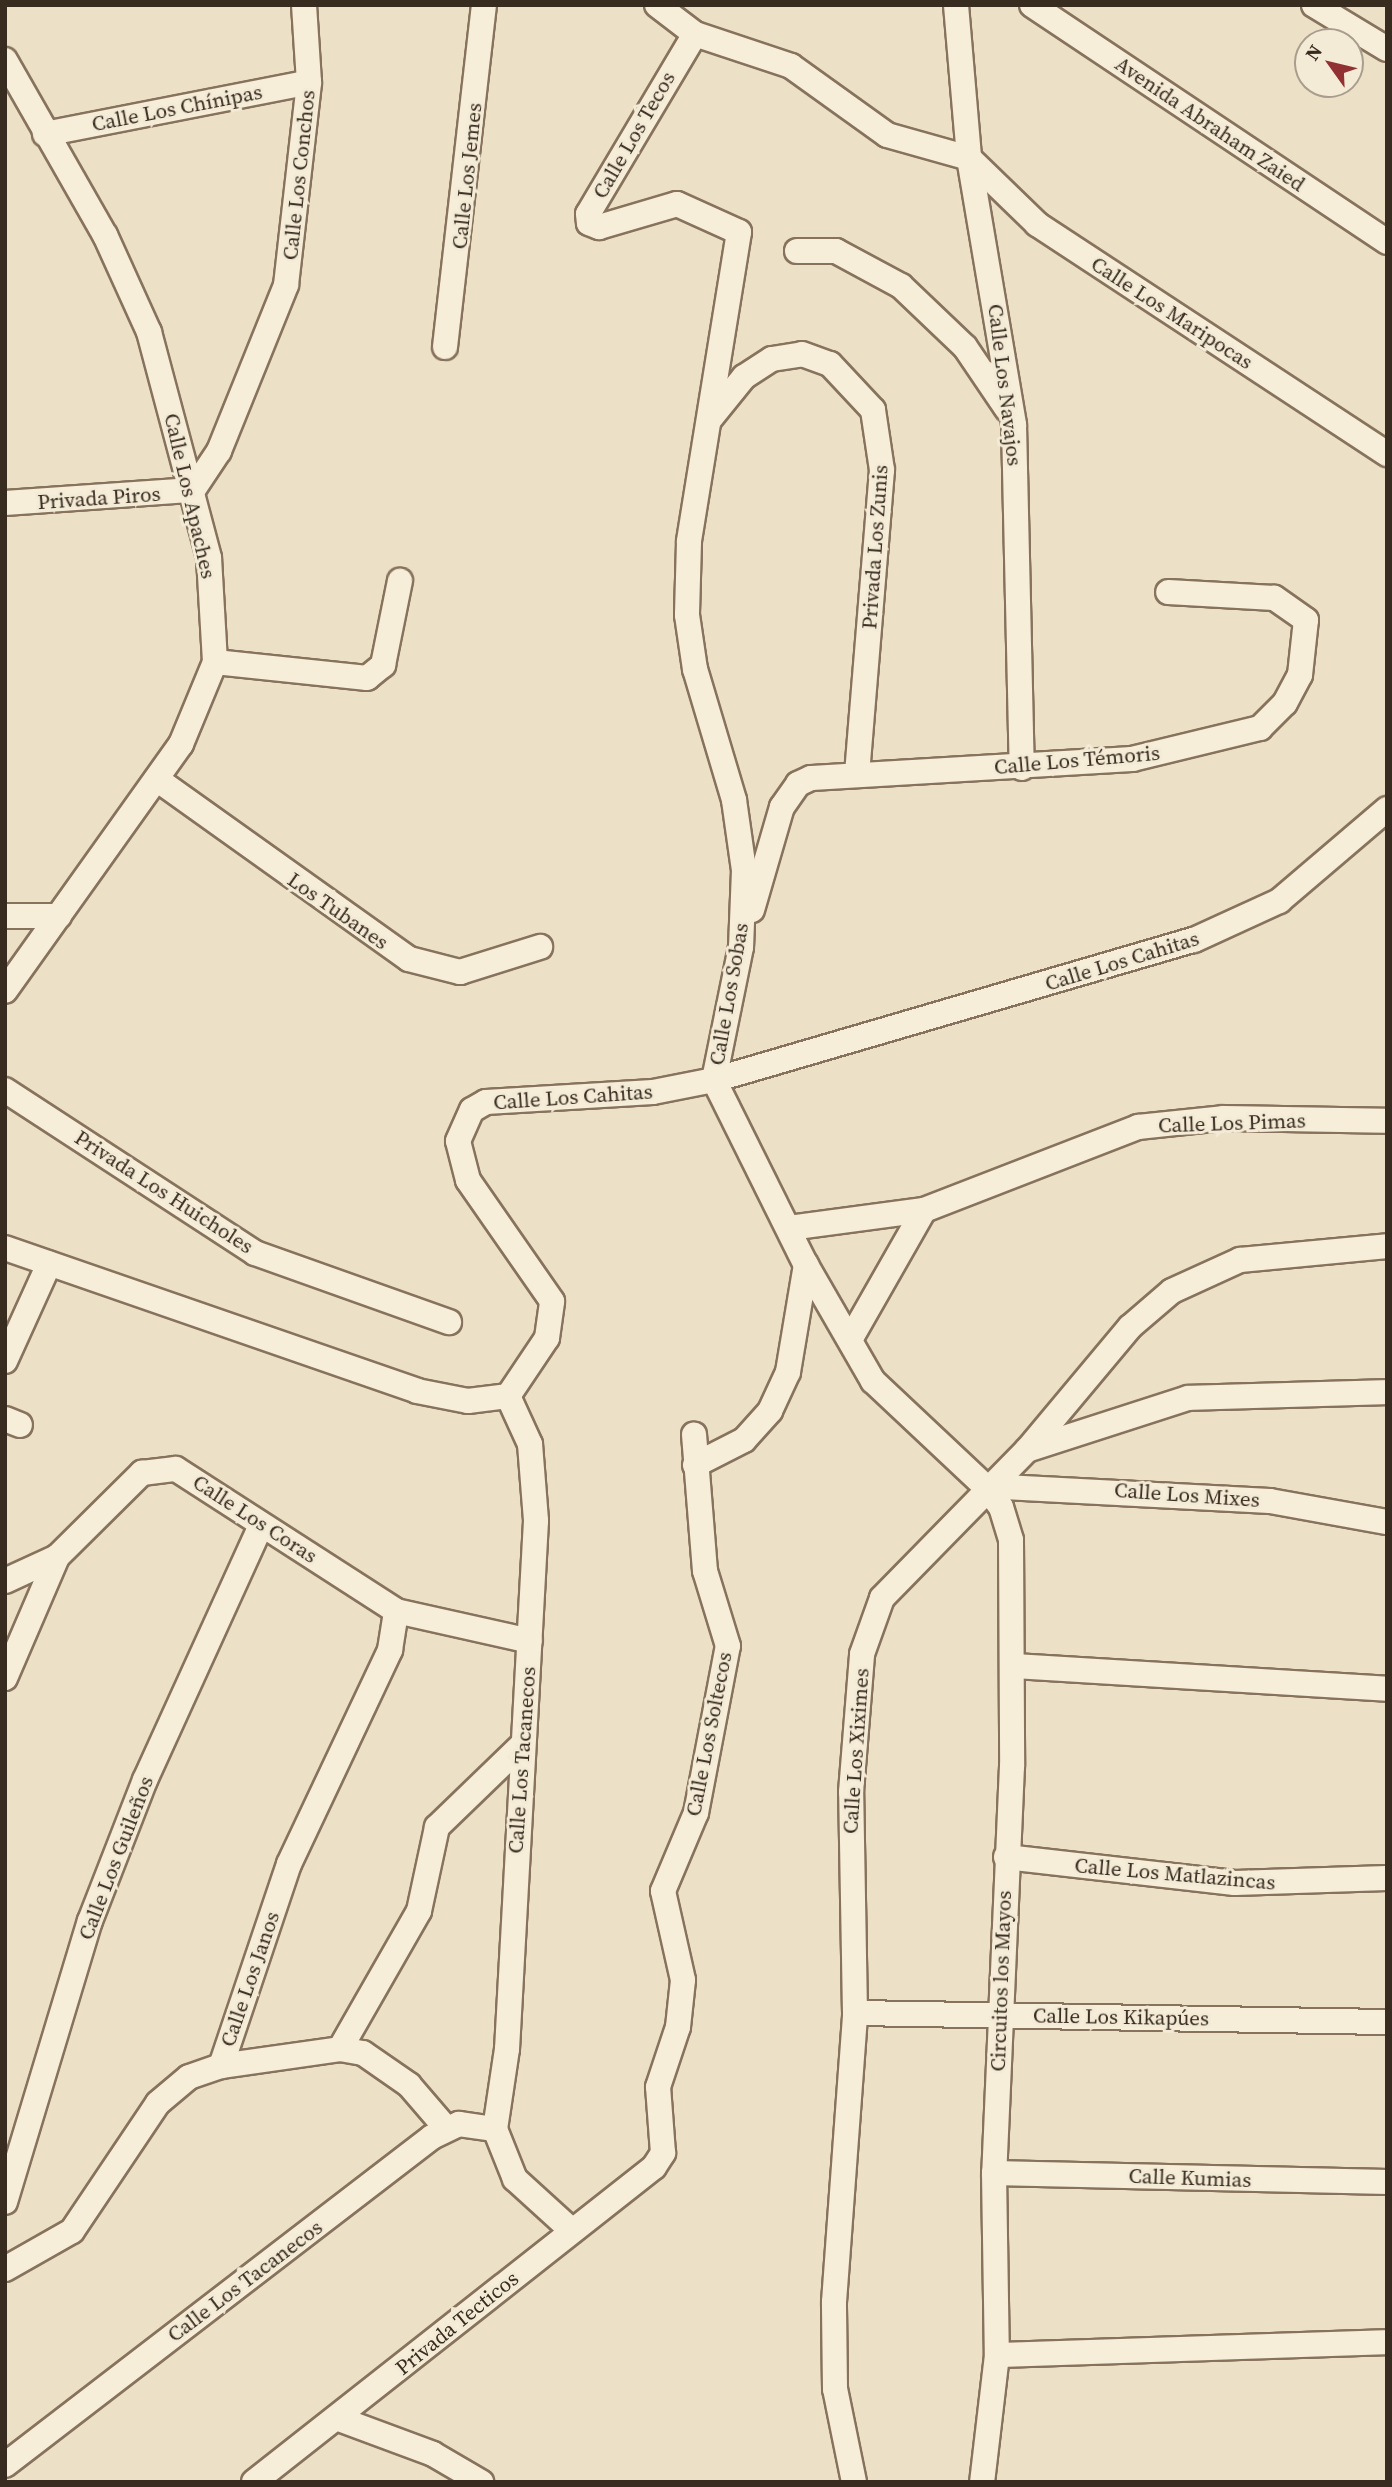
<!DOCTYPE html>
<meta charset="utf-8">
<style>
body{margin:0}
#map{position:relative;width:1392px;height:2487px;overflow:hidden;background:#ece0c7;font-family:"Source Serif 4",serif}
div>[style]{position:absolute}
.roads{filter:drop-shadow(2px 0 #87735d) drop-shadow(-2px 0 #87735d) drop-shadow(0 2px #87735d) drop-shadow(0 -2px #87735d)}
.minor>*{height:24px;margin:-12px;padding:0 12px;transform-origin:12px;border-radius:12px;background:#f7eeda}
span{translate:-50% -50%;white-space:nowrap;text-align:center;line-height:1.15;-webkit-text-stroke:6px #f4ebd6;paint-order:stroke}
.street-label{font-size:21px;color:#382b20}
.frame{position:absolute;inset:0;border:7px solid #382b20;pointer-events:none}
.north{position:absolute;left:1294px;top:28px;width:70px;height:70px;box-sizing:border-box;background:#f4ebd6;border:2px solid #a99e8d;border-radius:50%;rotate:304deg;font-size:19px;font-weight:700;line-height:28px;text-align:center;color:#382b20}
.north::after{content:'';display:block;margin:auto;width:24px;height:32px;background:#923133;clip-path:polygon(50% 0,100% 100%,50% 72%,0 100%)}
</style>
<div id="map">
<div class="roads">
<div class="minor">
<i style="left:657px;top:5px;width:48px;rotate:37.3deg"></i>
<i style="left:695px;top:34px;width:101px;rotate:18.4deg"></i>
<i style="left:791px;top:66px;width:118px;rotate:35.7deg"></i>
<i style="left:887px;top:135px;width:85px;rotate:15.7deg"></i>
<i style="left:969px;top:158px;width:95px;rotate:44.1deg"></i>
<i style="left:1037px;top:224px;width:419px;rotate:33.3deg"></i>
<i style="left:956px;top:5px;width:154px;rotate:85.1deg"></i>
<i style="left:969px;top:158px;width:271px;rotate:80.4deg"></i>
<i style="left:1014px;top:425px;width:343px;rotate:88.7deg"></i>
<i style="left:1032px;top:5px;width:427px;rotate:33.7deg"></i>
<i style="left:1314px;top:5px;width:85px;rotate:31.1deg"></i>
<i style="left:695px;top:34px;width:209px;rotate:120.7deg"></i>
<i style="left:588px;top:214px;width:9px;rotate:84deg"></i>
<i style="left:589px;top:223px;width:11px;rotate:22deg"></i>
<i style="left:599px;top:227px;width:81px;rotate:-16.4deg"></i>
<i style="left:677px;top:204px;width:68px;rotate:24.3deg"></i>
<i style="left:739px;top:232px;width:314px;rotate:99.2deg"></i>
<i style="left:689px;top:542px;width:73px;rotate:91.6deg"></i>
<i style="left:687px;top:615px;width:55px;rotate:81.6deg"></i>
<i style="left:695px;top:669px;width:137px;rotate:73.4deg"></i>
<i style="left:734px;top:800px;width:71px;rotate:81.9deg"></i>
<i style="left:744px;top:870px;width:77px;rotate:92.2deg"></i>
<i style="left:741px;top:947px;width:136px;rotate:101.5deg"></i>
<i style="left:714px;top:1080px;width:207px;rotate:63.6deg"></i>
<i style="left:806px;top:1265px;width:134px;rotate:60deg"></i>
<i style="left:873px;top:1381px;width:154px;rotate:43.2deg"></i>
<i style="left:985px;top:1486px;width:26px;rotate:53deg"></i>
<i style="left:1001px;top:1507px;width:34px;rotate:73deg"></i>
<i style="left:1011px;top:1540px;width:226px;rotate:89.7deg"></i>
<i style="left:1012px;top:1766px;width:407px;rotate:92.5deg"></i>
<i style="left:994px;top:2173px;width:182px;rotate:89.1deg"></i>
<i style="left:997px;top:2355px;width:128px;rotate:96.7deg"></i>
<i style="left:5px;top:60px;width:202px;rotate:60.3deg"></i>
<i style="left:105px;top:235px;width:107px;rotate:65.6deg"></i>
<i style="left:149px;top:332px;width:234px;rotate:75.1deg"></i>
<i style="left:209px;top:558px;width:104px;rotate:86.7deg"></i>
<i style="left:215px;top:662px;width:89px;rotate:112.5deg"></i>
<i style="left:181px;top:744px;width:303px;rotate:125.5deg"></i>
<i style="left:45px;top:134px;width:269px;rotate:-11.1deg"></i>
<i style="left:797px;top:251px;width:39px"></i>
<i style="left:836px;top:251px;width:74px;rotate:28.3deg"></i>
<i style="left:901px;top:286px;width:88px;rotate:43.6deg"></i>
<i style="left:965px;top:347px;width:75px;rotate:55.9deg"></i>
<i style="left:445px;top:347px;width:344px;rotate:-83.5deg"></i>
<i style="left:710px;top:419px;width:54px;rotate:-51deg"></i>
<i style="left:744px;top:377px;width:33px;rotate:-33deg"></i>
<i style="left:772px;top:359px;width:30px;rotate:-9deg"></i>
<i style="left:802px;top:354px;width:30px;rotate:20deg"></i>
<i style="left:830px;top:364px;width:63px;rotate:46.9deg"></i>
<i style="left:873px;top:410px;width:61px;rotate:81.5deg"></i>
<i style="left:882px;top:470px;width:304px;rotate:94.7deg"></i>
<i style="left:5px;top:503px;width:188px;rotate:-4deg"></i>
<i style="left:193px;top:490px;width:47px;rotate:-56.3deg"></i>
<i style="left:219px;top:451px;width:179px;rotate:-68deg"></i>
<i style="left:286px;top:285px;width:204px;rotate:-83.5deg"></i>
<i style="left:309px;top:82px;width:77px;rotate:-93.7deg"></i>
<i style="left:215px;top:662px;width:153px;rotate:6deg"></i>
<i style="left:367px;top:678px;width:21px;rotate:-39deg"></i>
<i style="left:383px;top:665px;width:86px;rotate:-78.6deg"></i>
<i style="left:158px;top:780px;width:308px;rotate:35.5deg"></i>
<i style="left:409px;top:959px;width:53px;rotate:14.3deg"></i>
<i style="left:460px;top:972px;width:84px;rotate:-17.4deg"></i>
<i style="left:752px;top:910px;width:107px;rotate:-73.8deg"></i>
<i style="left:782px;top:807px;width:28px;rotate:-55deg"></i>
<i style="left:798px;top:784px;width:14px;rotate:-25deg"></i>
<i style="left:811px;top:778px;width:322px;rotate:-3.4deg"></i>
<i style="left:1132px;top:759px;width:132px;rotate:-13.6deg"></i>
<i style="left:1260px;top:728px;width:35px;rotate:-45deg"></i>
<i style="left:1285px;top:703px;width:32px;rotate:-62deg"></i>
<i style="left:1300px;top:675px;width:55px;rotate:-83.8deg"></i>
<i style="left:1306px;top:620px;width:39px;rotate:-145deg"></i>
<i style="left:1274px;top:598px;width:106px;rotate:-176.8deg"></i>
<i style="left:5px;top:916px;width:54px"></i>
<i style="left:5px;top:1090px;width:298px;rotate:33.1deg"></i>
<i style="left:255px;top:1253px;width:206px;rotate:19.6deg"></i>
<i style="left:789px;top:1228px;width:136px;rotate:-7.6deg"></i>
<i style="left:5px;top:1248px;width:436px;rotate:19.1deg"></i>
<i style="left:417px;top:1391px;width:52px;rotate:11.1deg"></i>
<i style="left:468px;top:1401px;width:40px;rotate:-7.1deg"></i>
<i style="left:508px;top:1396px;width:70px;rotate:-56.1deg"></i>
<i style="left:547px;top:1338px;width:37px;rotate:-82deg"></i>
<i style="left:552px;top:1301px;width:147px;rotate:-124.8deg"></i>
<i style="left:468px;top:1180px;width:40px;rotate:-104.4deg"></i>
<i style="left:458px;top:1141px;width:34px;rotate:-66deg"></i>
<i style="left:472px;top:1110px;width:16px;rotate:-30deg"></i>
<i style="left:486px;top:1102px;width:167px;rotate:-3.4deg"></i>
<i style="left:653px;top:1092px;width:62px;rotate:-11.1deg"></i>
<i style="left:714px;top:1080px;width:500px;rotate:-16.3deg"></i>
<i style="left:1194px;top:940px;width:94px;rotate:-24.6deg"></i>
<i style="left:1279px;top:901px;width:142px;rotate:-40.4deg"></i>
<i style="left:851px;top:1338px;width:147px;rotate:-60.3deg"></i>
<i style="left:924px;top:1210px;width:230px;rotate:-21.2deg"></i>
<i style="left:1138px;top:1127px;width:85px;rotate:-6deg"></i>
<i style="left:1223px;top:1118px;width:164px;rotate:1deg"></i>
<i style="left:5px;top:1361px;width:107px;rotate:-65.6deg"></i>
<i style="left:508px;top:1396px;width:53px;rotate:65.4deg"></i>
<i style="left:530px;top:1444px;width:77px;rotate:85.5deg"></i>
<i style="left:536px;top:1521px;width:529px;rotate:93.14deg"></i>
<i style="left:507px;top:2049px;width:81px;rotate:98.5deg"></i>
<i style="left:495px;top:2129px;width:54px;rotate:68.2deg"></i>
<i style="left:515px;top:2179px;width:76px;rotate:42.3deg"></i>
<i style="left:5px;top:1419px;width:16px;rotate:22deg"></i>
<i style="left:1028px;top:1449px;width:159px;rotate:-50.1deg"></i>
<i style="left:1130px;top:1327px;width:55px;rotate:-40.6deg"></i>
<i style="left:1172px;top:1291px;width:75px;rotate:-24.5deg"></i>
<i style="left:1240px;top:1260px;width:148px;rotate:-5.4deg"></i>
<i style="left:695px;top:1465px;width:55px;rotate:-27deg"></i>
<i style="left:744px;top:1440px;width:39px;rotate:-48deg"></i>
<i style="left:770px;top:1411px;width:43px;rotate:-65.2deg"></i>
<i style="left:788px;top:1372px;width:109px;rotate:-80.5deg"></i>
<i style="left:985px;top:1486px;width:285px;rotate:3deg"></i>
<i style="left:1270px;top:1501px;width:119px;rotate:10.2deg"></i>
<i style="left:5px;top:1581px;width:57px;rotate:-24.8deg"></i>
<i style="left:57px;top:1557px;width:120px;rotate:-44.7deg"></i>
<i style="left:142px;top:1473px;width:34px;rotate:-7deg"></i>
<i style="left:176px;top:1469px;width:262px;rotate:32.8deg"></i>
<i style="left:396px;top:1611px;width:137px;rotate:12.6deg"></i>
<i style="left:1014px;top:1666px;width:374px;rotate:3.5deg"></i>
<i style="left:5px;top:1678px;width:132px;rotate:-66.7deg"></i>
<i style="left:1006px;top:1857px;width:230px;rotate:6.5deg"></i>
<i style="left:1235px;top:1883px;width:152px;rotate:-1.9deg"></i>
<i style="left:855px;top:2013px;width:532px;rotate:0.97deg"></i>
<i style="left:340px;top:2049px;width:159px;rotate:-60.2deg"></i>
<i style="left:419px;top:1911px;width:86px;rotate:-77.9deg"></i>
<i style="left:437px;top:1827px;width:117px;rotate:-44deg"></i>
<i style="left:221px;top:2066px;width:120px;rotate:-8.1deg"></i>
<i style="left:340px;top:2049px;width:23px;rotate:10deg"></i>
<i style="left:363px;top:2053px;width:56px;rotate:34.8deg"></i>
<i style="left:409px;top:2085px;width:57px;rotate:49.3deg"></i>
<i style="left:994px;top:2173px;width:393px;rotate:1.3deg"></i>
<i style="left:5px;top:2202px;width:294px;rotate:-73.2deg"></i>
<i style="left:90px;top:1921px;width:151px;rotate:-68.7deg"></i>
<i style="left:145px;top:1780px;width:280px;rotate:-65.5deg"></i>
<i style="left:5px;top:2269px;width:77px;rotate:-29.6deg"></i>
<i style="left:72px;top:2231px;width:154px;rotate:-56.1deg"></i>
<i style="left:158px;top:2103px;width:40px;rotate:-40deg"></i>
<i style="left:189px;top:2077px;width:34px;rotate:-19deg"></i>
<i style="left:221px;top:2066px;width:213px;rotate:-71.4deg"></i>
<i style="left:289px;top:1864px;width:237px;rotate:-64.7deg"></i>
<i style="left:390px;top:1650px;width:39px;rotate:-81deg"></i>
<i style="left:997px;top:2355px;width:390px;rotate:-1.9deg"></i>
<i style="left:339px;top:2419px;width:100px;rotate:20.4deg"></i>
<i style="left:433px;top:2454px;width:56px;rotate:30.3deg"></i>
<i style="left:5px;top:2465px;width:538px;rotate:-37.53deg"></i>
<i style="left:432px;top:2137px;width:30px;rotate:-26deg"></i>
<i style="left:459px;top:2124px;width:36px;rotate:8deg"></i>
<i style="left:254px;top:2482px;width:509px;rotate:-38.22deg"></i>
<i style="left:654px;top:2167px;width:17px;rotate:-57deg"></i>
<i style="left:663px;top:2153px;width:66px;rotate:-94.3deg"></i>
<i style="left:658px;top:2087px;width:63px;rotate:-71.6deg"></i>
<i style="left:678px;top:2027px;width:47px;rotate:-83.9deg"></i>
<i style="left:683px;top:1980px;width:91px;rotate:-102.7deg"></i>
<i style="left:663px;top:1891px;width:85px;rotate:-67.1deg"></i>
<i style="left:696px;top:1813px;width:170px;rotate:-79.2deg"></i>
<i style="left:728px;top:1646px;width:78px;rotate:-107deg"></i>
<i style="left:705px;top:1571px;width:137px;rotate:-94.6deg"></i>
<i style="left:854px;top:2482px;width:95px;rotate:-101.5deg"></i>
<i style="left:835px;top:2389px;width:87px;rotate:-90.7deg"></i>
<i style="left:834px;top:2302px;width:290px;rotate:-85.8deg"></i>
<i style="left:855px;top:2013px;width:221px;rotate:-91deg"></i>
<i style="left:851px;top:1792px;width:138px;rotate:-85.4deg"></i>
<i style="left:862px;top:1654px;width:59px;rotate:-70.3deg"></i>
<i style="left:882px;top:1598px;width:207px;rotate:-45.6deg"></i>
<i style="left:1027px;top:1450px;width:169px;rotate:-17.9deg"></i>
<i style="left:1188px;top:1398px;width:199px;rotate:-1.7deg"></i>
</div>
</div>
<div class="street-label">
<span style="left:177px;top:108px;rotate:-11deg">Calle Los Chínipas</span>
<span style="left:1210px;top:124px;rotate:34deg">Avenida Abraham Zaied</span>
<span style="left:634px;top:135px;rotate:-60deg">Calle Los Tecos</span>
<span style="left:299px;top:175px;rotate:-84deg">Calle Los Conchos</span>
<span style="left:467px;top:176px;rotate:-84deg">Calle Los Jemes</span>
<span style="left:1172px;top:313px;rotate:33deg">Calle Los Maripocas</span>
<span style="left:1005px;top:385px;rotate:83deg">Calle Los Navajos</span>
<span style="left:190px;top:496px;rotate:77deg">Calle Los Apaches</span>
<span style="left:99px;top:498px;rotate:-4deg">Privada Piros</span>
<span style="left:875px;top:547px;rotate:-86deg">Privada Los Zunis</span>
<span style="left:1077px;top:760px;rotate:-5deg">Calle Los Témoris</span>
<span style="left:338px;top:911px;rotate:35deg">Los Tubanes</span>
<span style="left:1122px;top:961px;rotate:-17deg">Calle Los Cahitas</span>
<span style="left:729px;top:994px;rotate:-80deg">Calle Los Sobas</span>
<span style="left:573px;top:1097px;rotate:-4deg">Calle Los Cahitas</span>
<span style="left:1232px;top:1123px;rotate:-2deg">Calle Los Pimas</span>
<span style="left:164px;top:1192px;rotate:33deg">Privada Los Huicholes</span>
<span style="left:1187px;top:1495px;rotate:4deg">Calle Los Mixes</span>
<span style="left:255px;top:1519px;rotate:33deg">Calle Los Coras</span>
<span style="left:709px;top:1734px;rotate:-79deg">Calle Los Soltecos</span>
<span style="left:856px;top:1751px;rotate:-86deg">Calle Los Xiximes</span>
<span style="left:522px;top:1760px;rotate:-86deg">Calle Los Tacanecos</span>
<span style="left:116px;top:1858px;rotate:-69deg">Calle Los Guileños</span>
<span style="left:1175px;top:1874px;rotate:5deg">Calle Los Matlazincas</span>
<span style="left:250px;top:1979px;rotate:-71deg">Calle Los Janos</span>
<span style="left:1001px;top:1981px;rotate:-88deg">Circuitos los Mayos</span>
<span style="left:1121px;top:2017px;rotate:1deg">Calle Los Kikapúes</span>
<span style="left:1190px;top:2178px;rotate:2deg">Calle Kumias</span>
<span style="left:245px;top:2281px;rotate:-37deg">Calle Los Tacanecos</span>
<span style="left:457px;top:2323px;rotate:-39deg">Privada Tecticos</span>
</div>
<div class="frame"></div>
<div class="north">N</div>
</div>
